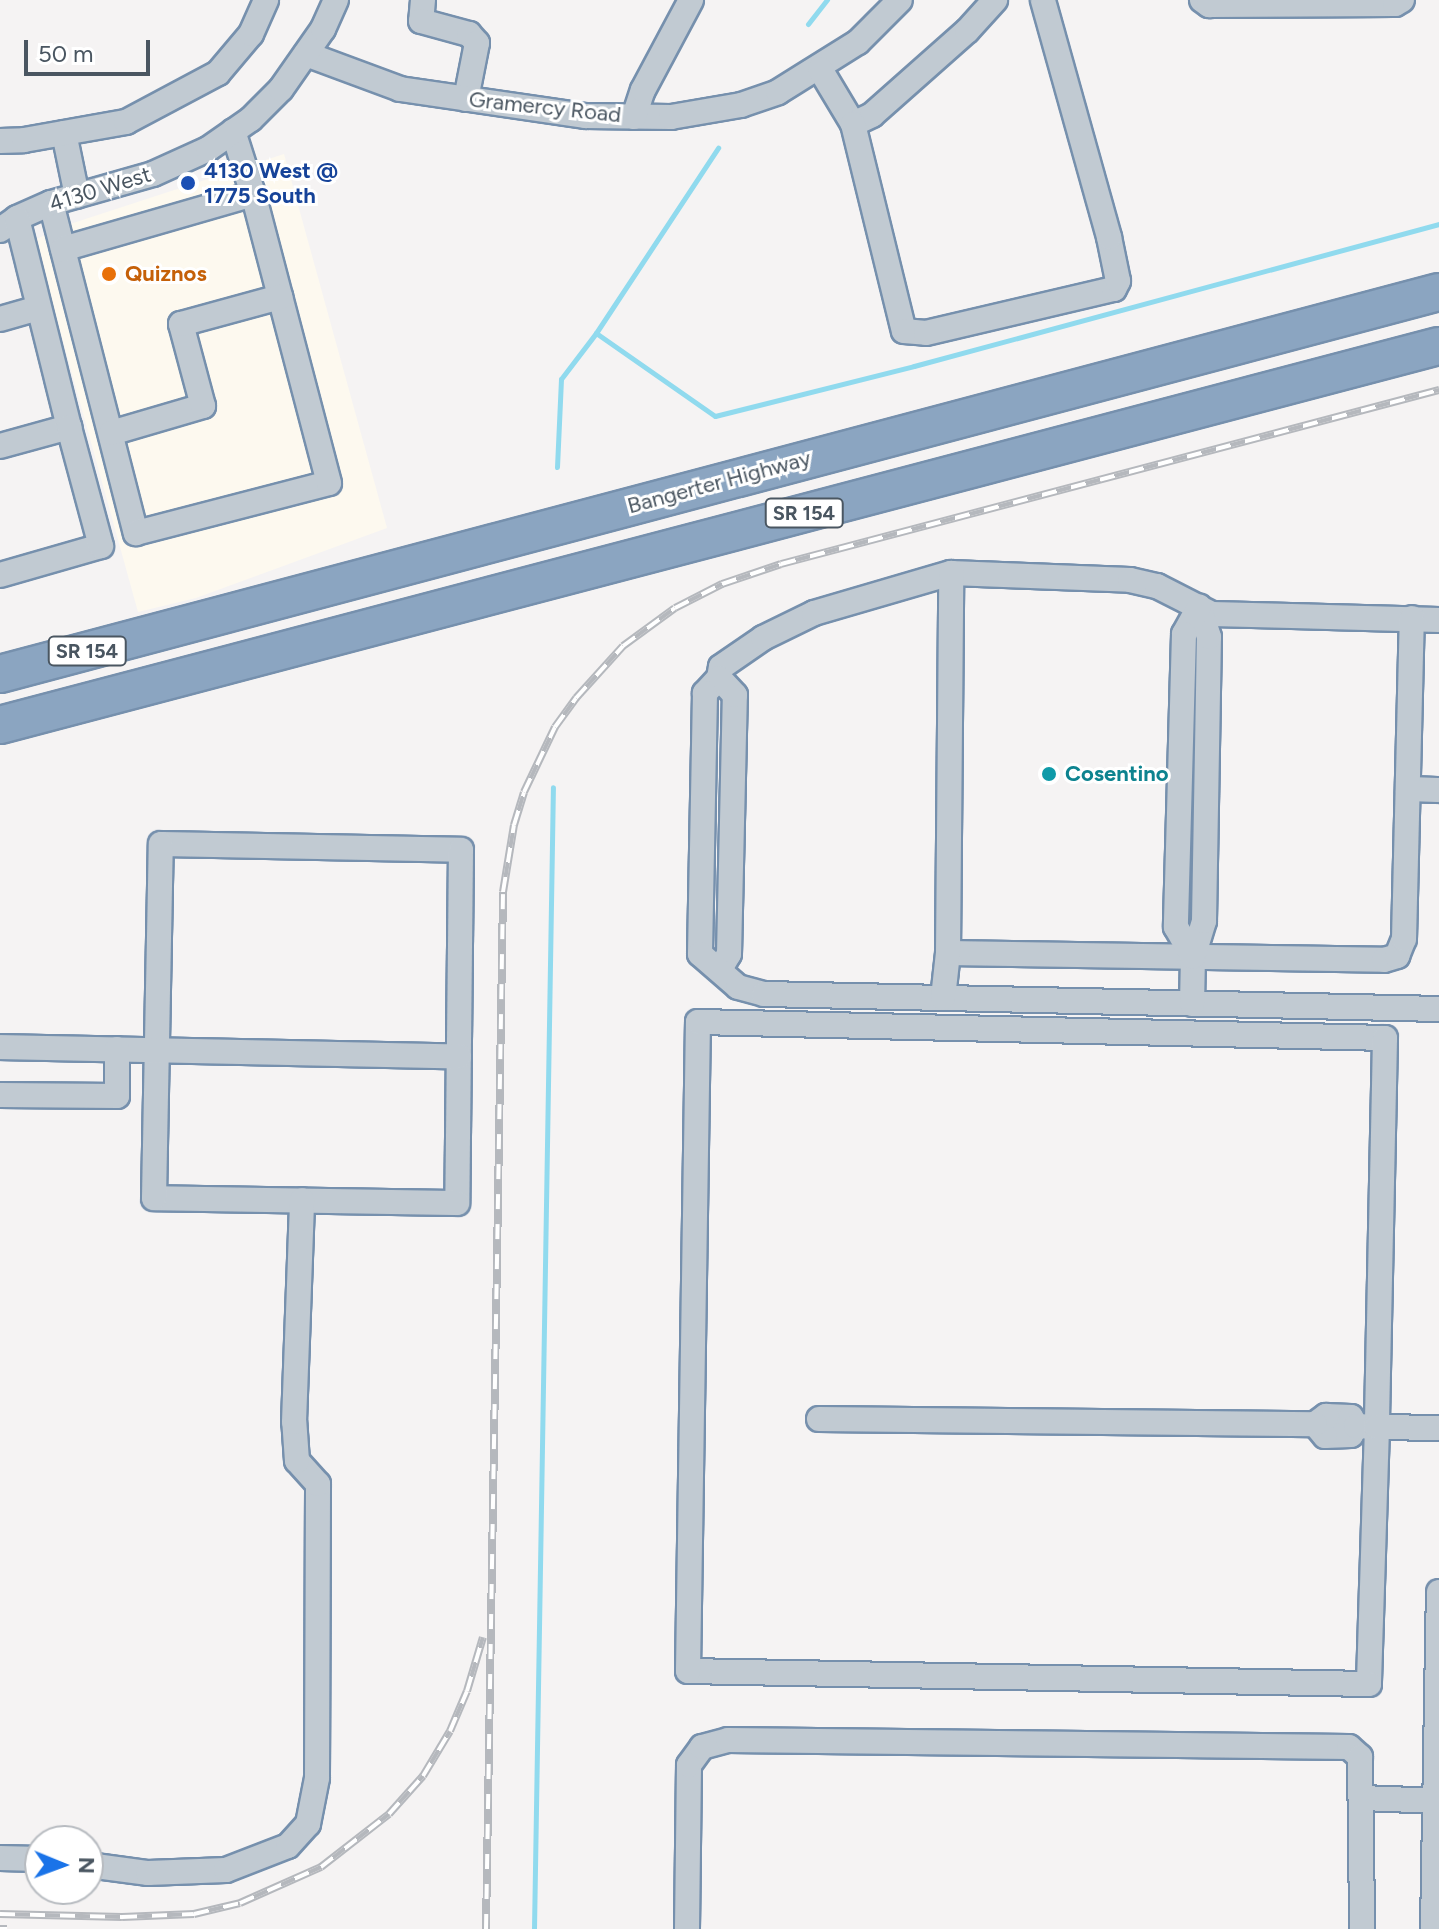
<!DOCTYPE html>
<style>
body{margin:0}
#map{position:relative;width:1439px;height:1929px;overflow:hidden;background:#f5f3f3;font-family:Figtree,sans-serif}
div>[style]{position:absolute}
.commercial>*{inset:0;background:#fdf9ef}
.stream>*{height:5px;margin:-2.5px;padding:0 2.5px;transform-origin:2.5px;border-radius:2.5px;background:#90daee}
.roads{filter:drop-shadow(2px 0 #7690ad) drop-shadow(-2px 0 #7690ad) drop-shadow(0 2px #7690ad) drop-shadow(0 -2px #7690ad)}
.minor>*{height:24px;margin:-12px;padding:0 12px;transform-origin:12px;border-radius:12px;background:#c1cad2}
.highway>*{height:36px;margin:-18px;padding:0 18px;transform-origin:18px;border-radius:18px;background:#8ba5c1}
.rail>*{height:8px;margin-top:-4px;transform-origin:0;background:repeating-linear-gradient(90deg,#fff 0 15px,#b5b8bd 0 30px);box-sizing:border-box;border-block:2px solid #b5b8bd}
.dots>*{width:22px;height:22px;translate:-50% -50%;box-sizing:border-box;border:4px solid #fff;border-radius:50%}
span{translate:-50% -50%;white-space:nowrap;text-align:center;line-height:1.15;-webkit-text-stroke:6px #fff;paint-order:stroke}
.shield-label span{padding:2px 6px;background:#fff;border:2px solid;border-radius:6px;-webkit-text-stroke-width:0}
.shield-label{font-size:20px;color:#4a5661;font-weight:700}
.street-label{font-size:22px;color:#4a5661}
.transit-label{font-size:22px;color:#164399;font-weight:700}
.left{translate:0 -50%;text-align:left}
.food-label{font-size:22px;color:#c56008;font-weight:700}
.culture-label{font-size:22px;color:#0d838f;font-weight:700}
.north{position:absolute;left:24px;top:1825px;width:80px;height:80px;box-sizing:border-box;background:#fff;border:2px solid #b7bbc0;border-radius:50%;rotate:91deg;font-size:22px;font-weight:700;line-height:32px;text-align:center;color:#4a5661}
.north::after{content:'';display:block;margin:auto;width:28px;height:36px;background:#1a73e8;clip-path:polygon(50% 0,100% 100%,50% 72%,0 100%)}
.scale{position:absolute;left:24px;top:40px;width:126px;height:36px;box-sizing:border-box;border:4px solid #4a5661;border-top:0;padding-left:10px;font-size:24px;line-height:28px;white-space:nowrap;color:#4a5661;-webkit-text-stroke:6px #fff;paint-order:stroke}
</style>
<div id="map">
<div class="commercial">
<i style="clip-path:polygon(284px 154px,387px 528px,196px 598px,138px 612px,35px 240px,58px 228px)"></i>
</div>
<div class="stream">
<i style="left:808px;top:24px;width:31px;rotate:-52deg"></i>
<i style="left:596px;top:333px;width:145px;rotate:34.9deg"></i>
<i style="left:715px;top:416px;width:205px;rotate:-14.1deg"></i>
<i style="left:914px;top:366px;width:544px;rotate:-15.14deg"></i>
<i style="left:557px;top:467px;width:88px;rotate:-87.4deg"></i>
<i style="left:561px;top:379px;width:58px;rotate:-52.7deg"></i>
<i style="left:596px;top:333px;width:222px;rotate:-56.6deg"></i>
<i style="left:534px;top:1929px;width:1142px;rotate:-89.05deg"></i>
</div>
<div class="roads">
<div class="minor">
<i style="left:423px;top:0;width:21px;rotate:95deg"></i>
<i style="left:421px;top:21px;width:50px;rotate:15.2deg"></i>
<i style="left:469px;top:34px;width:12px;rotate:48deg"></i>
<i style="left:477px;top:43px;width:57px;rotate:101.1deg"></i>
<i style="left:1202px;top:0;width:9px;rotate:36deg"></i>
<i style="left:1209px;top:5px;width:186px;rotate:-0.3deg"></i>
<i style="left:1395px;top:4px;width:8px;rotate:-30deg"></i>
<i style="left:306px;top:54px;width:100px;rotate:20.4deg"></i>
<i style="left:400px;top:89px;width:188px;rotate:8.3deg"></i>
<i style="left:586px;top:116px;width:85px;rotate:0.7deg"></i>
<i style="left:671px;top:117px;width:71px;rotate:-9.7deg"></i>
<i style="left:741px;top:105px;width:39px;rotate:-19deg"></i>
<i style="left:778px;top:92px;width:94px;rotate:-32deg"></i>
<i style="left:858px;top:42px;width:59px;rotate:-45deg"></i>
<i style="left:820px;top:69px;width:64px;rotate:59deg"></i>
<i style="left:853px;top:124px;width:21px;rotate:-25deg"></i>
<i style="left:872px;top:115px;width:127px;rotate:-41.5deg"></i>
<i style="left:967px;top:31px;width:42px;rotate:-47.9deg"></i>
<i style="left:634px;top:117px;width:28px;rotate:-72deg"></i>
<i style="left:643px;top:90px;width:102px;rotate:-61.9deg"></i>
<i style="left:853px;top:124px;width:213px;rotate:76.2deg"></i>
<i style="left:904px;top:331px;width:22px;rotate:5deg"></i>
<i style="left:926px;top:333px;width:193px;rotate:-13.2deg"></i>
<i style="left:1114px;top:289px;width:9px;rotate:-63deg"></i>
<i style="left:1118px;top:281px;width:45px;rotate:-101.6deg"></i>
<i style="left:1109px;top:237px;width:246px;rotate:-105.6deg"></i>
<i style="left:64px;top:133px;width:64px;rotate:78.3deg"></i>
<i style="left:0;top:141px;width:24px;rotate:-2deg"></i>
<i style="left:24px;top:140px;width:104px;rotate:-10deg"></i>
<i style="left:126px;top:122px;width:104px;rotate:-28deg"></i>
<i style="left:218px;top:73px;width:51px;rotate:-49.8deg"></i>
<i style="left:251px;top:34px;width:37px;rotate:-66deg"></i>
<i style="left:51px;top:203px;width:341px;rotate:75.6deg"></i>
<i style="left:136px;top:533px;width:199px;rotate:-14.5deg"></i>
<i style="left:329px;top:483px;width:299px;rotate:-104.7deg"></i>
<i style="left:253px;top:194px;width:66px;rotate:-107.6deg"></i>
<i style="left:0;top:230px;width:21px;rotate:-35deg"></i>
<i style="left:17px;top:218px;width:37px;rotate:-24deg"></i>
<i style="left:51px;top:203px;width:106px;rotate:-15.9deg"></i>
<i style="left:153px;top:174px;width:60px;rotate:-24.4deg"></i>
<i style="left:208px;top:149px;width:52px;rotate:-34.9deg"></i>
<i style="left:251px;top:119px;width:42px;rotate:-45deg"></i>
<i style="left:281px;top:89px;width:73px;rotate:-55deg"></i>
<i style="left:323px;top:29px;width:32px;rotate:-66deg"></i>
<i style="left:63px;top:249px;width:198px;rotate:-16.1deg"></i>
<i style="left:0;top:319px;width:40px;rotate:-16deg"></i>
<i style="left:111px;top:433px;width:96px;rotate:-16.4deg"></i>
<i style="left:203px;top:406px;width:85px;rotate:-105deg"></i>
<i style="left:181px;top:324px;width:103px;rotate:-15.3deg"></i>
<i style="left:0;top:446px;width:72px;rotate:-15.4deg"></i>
<i style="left:69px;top:427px;width:215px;rotate:-104deg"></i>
<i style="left:0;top:575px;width:105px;rotate:-16deg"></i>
<i style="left:101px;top:546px;width:123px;rotate:-105.1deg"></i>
<i style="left:719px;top:678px;width:11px;rotate:-80deg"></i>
<i style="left:721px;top:667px;width:51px;rotate:-34.6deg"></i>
<i style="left:763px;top:638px;width:57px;rotate:-26.1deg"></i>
<i style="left:814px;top:613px;width:143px;rotate:-16.3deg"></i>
<i style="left:951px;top:573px;width:179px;rotate:2.2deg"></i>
<i style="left:1130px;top:580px;width:28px;rotate:13deg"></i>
<i style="left:1157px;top:586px;width:62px;rotate:27deg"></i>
<i style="left:1212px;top:614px;width:227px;rotate:1.5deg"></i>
<i style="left:1408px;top:789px;width:31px;rotate:2deg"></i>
<i style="left:161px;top:844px;width:300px;rotate:1.1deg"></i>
<i style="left:461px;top:850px;width:353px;rotate:90.6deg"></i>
<i style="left:457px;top:1203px;width:303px;rotate:-179.1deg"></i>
<i style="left:154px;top:1198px;width:354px;rotate:-88.9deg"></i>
<i style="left:948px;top:953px;width:436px;rotate:0.9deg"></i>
<i style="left:1384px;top:960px;width:14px;rotate:-17deg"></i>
<i style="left:1397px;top:956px;width:18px;rotate:-68deg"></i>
<i style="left:1404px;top:939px;width:321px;rotate:-88.6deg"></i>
<i style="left:720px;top:969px;width:17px;rotate:-59deg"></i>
<i style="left:729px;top:954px;width:259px;rotate:-88.7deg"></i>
<i style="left:735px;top:695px;width:23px;rotate:-133deg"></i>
<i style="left:719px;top:678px;width:21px;rotate:133deg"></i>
<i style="left:705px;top:693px;width:261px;rotate:91.1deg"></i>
<i style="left:700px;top:954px;width:50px;rotate:41deg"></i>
<i style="left:738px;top:987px;width:27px;rotate:15deg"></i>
<i style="left:764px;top:994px;width:675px;rotate:1.27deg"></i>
<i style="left:943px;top:998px;width:45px;rotate:-83.7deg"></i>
<i style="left:948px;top:953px;width:380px;rotate:-89.5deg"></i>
<i style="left:1192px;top:1004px;width:47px;rotate:-88.8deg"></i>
<i style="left:1193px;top:957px;width:38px;rotate:-73deg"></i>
<i style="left:1204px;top:921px;width:284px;rotate:-89deg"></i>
<i style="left:1209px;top:637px;width:32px;rotate:-108deg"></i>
<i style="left:1199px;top:607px;width:31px;rotate:119deg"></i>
<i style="left:1184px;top:634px;width:293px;rotate:91.6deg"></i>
<i style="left:1176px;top:927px;width:34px;rotate:60deg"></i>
<i style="left:0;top:1047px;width:459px;rotate:1.2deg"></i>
<i style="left:0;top:1095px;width:117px;rotate:0.5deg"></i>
<i style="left:117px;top:1096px;width:47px;rotate:-90deg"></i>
<i style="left:1326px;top:1416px;width:25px;rotate:2deg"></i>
<i style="left:1351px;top:1417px;width:10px;rotate:61deg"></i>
<i style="left:1356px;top:1426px;width:10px;rotate:119deg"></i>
<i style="left:1351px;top:1435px;width:26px;rotate:178deg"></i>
<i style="left:1325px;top:1436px;width:16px;rotate:-130deg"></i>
<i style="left:1315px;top:1424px;width:14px;rotate:-36deg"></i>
<i style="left:819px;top:1419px;width:496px;rotate:0.6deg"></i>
<i style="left:1356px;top:1426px;width:21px;rotate:3deg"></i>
<i style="left:1377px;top:1427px;width:257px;rotate:91.8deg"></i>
<i style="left:1369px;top:1684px;width:681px;rotate:-178.91deg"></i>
<i style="left:688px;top:1671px;width:649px;rotate:-89.12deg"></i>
<i style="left:698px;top:1022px;width:687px;rotate:1.33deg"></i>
<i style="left:1385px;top:1038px;width:389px;rotate:91.2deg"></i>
<i style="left:1377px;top:1427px;width:62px;rotate:0.9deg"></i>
<i style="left:1362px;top:1798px;width:77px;rotate:2.2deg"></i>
<i style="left:0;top:1858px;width:40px;rotate:1.4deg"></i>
<i style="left:88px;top:1865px;width:61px;rotate:7.6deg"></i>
<i style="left:148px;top:1873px;width:78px;rotate:-2.2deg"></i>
<i style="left:226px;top:1870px;width:66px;rotate:-21.2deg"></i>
<i style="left:288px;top:1846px;width:30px;rotate:-48deg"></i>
<i style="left:308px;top:1824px;width:47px;rotate:-78.9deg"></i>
<i style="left:317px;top:1778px;width:294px;rotate:-89.8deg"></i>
<i style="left:318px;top:1484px;width:31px;rotate:-132deg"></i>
<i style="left:297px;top:1461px;width:39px;rotate:-94deg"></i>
<i style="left:294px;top:1422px;width:222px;rotate:-87.9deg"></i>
<i style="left:687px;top:1929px;width:164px;rotate:-89.3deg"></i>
<i style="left:689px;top:1765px;width:22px;rotate:-54deg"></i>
<i style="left:702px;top:1747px;width:27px;rotate:-15deg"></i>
<i style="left:728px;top:1740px;width:621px;rotate:0.65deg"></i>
<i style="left:1349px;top:1747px;width:15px;rotate:42deg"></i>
<i style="left:1360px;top:1757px;width:172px;rotate:89.3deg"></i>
<i style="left:1433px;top:1929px;width:337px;rotate:-89deg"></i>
</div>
<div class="highway">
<i style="left:0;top:674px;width:1489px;rotate:-14.87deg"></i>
<i style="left:0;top:725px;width:1488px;rotate:-14.76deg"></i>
</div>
</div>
<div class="rail">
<i style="left:0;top:1914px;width:122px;rotate:1.4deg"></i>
<i style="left:122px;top:1917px;width:72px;rotate:-2.4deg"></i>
<i style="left:194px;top:1914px;width:47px;rotate:-13.4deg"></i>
<i style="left:240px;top:1903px;width:89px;rotate:-24deg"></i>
<i style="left:321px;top:1867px;width:86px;rotate:-37.9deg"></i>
<i style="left:389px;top:1814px;width:51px;rotate:-48.2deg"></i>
<i style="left:423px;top:1776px;width:52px;rotate:-59deg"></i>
<i style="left:450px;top:1731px;width:43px;rotate:-67deg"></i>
<i style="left:467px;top:1691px;width:56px;rotate:-73.5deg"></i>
<i style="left:0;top:1929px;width:7px"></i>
<i style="left:486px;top:1929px;width:1037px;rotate:-89.06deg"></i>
<i style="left:503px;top:892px;width:68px;rotate:-80.7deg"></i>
<i style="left:514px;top:825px;width:34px;rotate:-73deg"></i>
<i style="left:524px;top:792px;width:72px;rotate:-64.5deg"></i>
<i style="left:555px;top:727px;width:36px;rotate:-54deg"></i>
<i style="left:576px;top:698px;width:70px;rotate:-47.9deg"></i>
<i style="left:623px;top:646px;width:64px;rotate:-36.2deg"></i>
<i style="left:675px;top:608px;width:53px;rotate:-27.1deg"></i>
<i style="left:722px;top:584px;width:62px;rotate:-18.7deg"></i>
<i style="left:781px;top:564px;width:681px;rotate:-14.81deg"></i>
</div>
<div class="dots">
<i style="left:188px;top:183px;background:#1a4fb4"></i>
<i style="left:109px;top:274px;background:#e8710a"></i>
<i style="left:1049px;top:774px;background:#0f9aa8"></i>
</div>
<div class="shield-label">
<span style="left:804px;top:513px">SR 154</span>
<span style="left:87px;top:651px">SR 154</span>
</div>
<div class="street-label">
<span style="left:545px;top:107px;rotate:6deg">Gramercy Road</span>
<span style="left:100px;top:189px;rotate:-17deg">4130 West</span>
<span style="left:719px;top:482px;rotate:-15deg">Bangerter Highway</span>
</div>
<div class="transit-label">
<span class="left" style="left:204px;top:183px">4130 West @<br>1775 South</span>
</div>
<div class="food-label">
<span class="left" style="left:125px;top:274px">Quiznos</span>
</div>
<div class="culture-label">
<span class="left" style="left:1065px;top:774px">Cosentino</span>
</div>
<div class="north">N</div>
<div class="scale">50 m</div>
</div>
